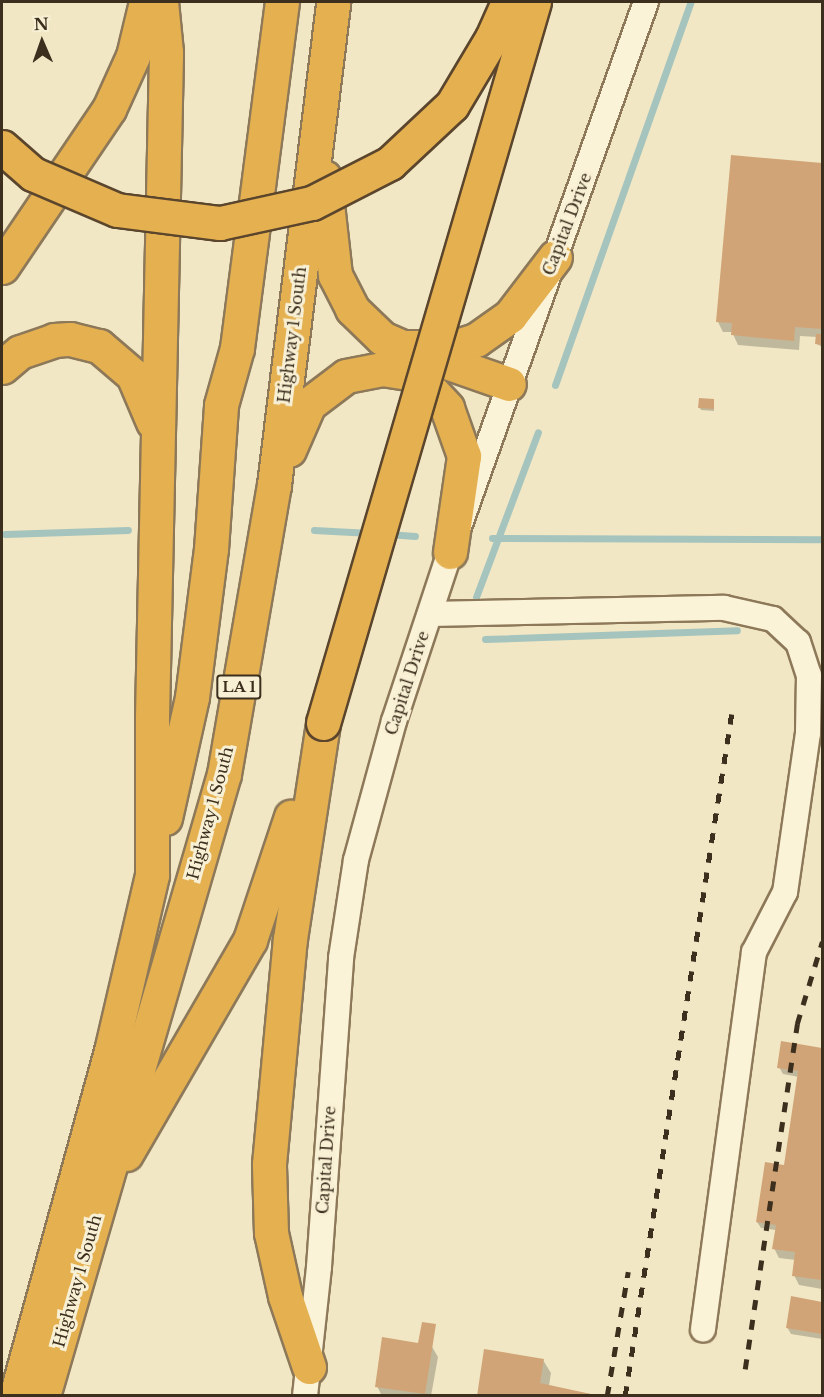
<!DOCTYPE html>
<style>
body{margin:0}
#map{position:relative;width:824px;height:1397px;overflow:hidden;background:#f1e7c4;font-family:"Libre Baskerville",serif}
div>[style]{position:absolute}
.shadow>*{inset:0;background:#0003}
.stream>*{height:7px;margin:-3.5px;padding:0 3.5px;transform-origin:3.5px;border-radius:3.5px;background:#a6c4be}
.building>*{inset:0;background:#d1a477}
.roads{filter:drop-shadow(2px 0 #8d7959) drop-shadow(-2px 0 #8d7959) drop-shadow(0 2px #8d7959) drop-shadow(0 -2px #8d7959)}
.minor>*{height:24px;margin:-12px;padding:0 12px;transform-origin:12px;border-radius:12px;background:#fbf3d8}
.highway>*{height:33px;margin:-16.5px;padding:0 16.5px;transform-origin:16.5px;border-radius:16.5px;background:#e5b050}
.rail>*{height:4.5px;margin-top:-2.25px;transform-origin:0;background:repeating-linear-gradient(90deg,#3c2f1e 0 10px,transparent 0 20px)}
.bridges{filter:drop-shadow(2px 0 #5b462d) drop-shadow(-2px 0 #5b462d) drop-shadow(0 2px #5b462d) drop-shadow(0 -2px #5b462d)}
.highway-bridge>*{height:33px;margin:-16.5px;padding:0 16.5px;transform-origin:16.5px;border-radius:16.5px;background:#e5b050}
span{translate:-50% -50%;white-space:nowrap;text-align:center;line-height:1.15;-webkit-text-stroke:6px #f8f0d4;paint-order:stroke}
.shield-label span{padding:2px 4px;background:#f8f0d4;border:2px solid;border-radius:4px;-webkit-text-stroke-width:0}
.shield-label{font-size:15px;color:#3c2f1e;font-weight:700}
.street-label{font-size:16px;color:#3c2f1e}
.frame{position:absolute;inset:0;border:3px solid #3c2f1e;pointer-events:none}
.north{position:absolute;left:12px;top:12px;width:60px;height:60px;-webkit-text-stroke:4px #f8f0d4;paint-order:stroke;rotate:358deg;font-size:16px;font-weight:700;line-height:24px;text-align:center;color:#3c2f1e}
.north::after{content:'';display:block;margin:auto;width:21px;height:27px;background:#3c2f1e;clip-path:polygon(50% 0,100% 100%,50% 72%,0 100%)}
</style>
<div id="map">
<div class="shadow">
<i style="clip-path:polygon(732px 157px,822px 165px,822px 347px,817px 344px,817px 337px,800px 336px,799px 350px,738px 345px,732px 332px,723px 332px,718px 322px)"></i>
<i style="clip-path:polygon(714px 401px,714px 411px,701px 410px,700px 408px)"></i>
<i style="clip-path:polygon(783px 1043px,822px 1049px,822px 1289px,799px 1285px,794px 1275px,796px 1260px,779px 1258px,774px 1248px,776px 1230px,761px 1228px,757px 1222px,785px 1169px,799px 1077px,783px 1074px,779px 1067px)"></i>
<i style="clip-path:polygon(792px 1298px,822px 1303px,822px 1339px,791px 1334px,787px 1327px)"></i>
<i style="clip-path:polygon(435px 1325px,431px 1345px,438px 1357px,431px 1396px,382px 1396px,377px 1386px)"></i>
<i style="clip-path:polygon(543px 1360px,551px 1373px,549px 1386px,600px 1396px,478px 1396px)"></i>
</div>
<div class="stream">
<i style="left:555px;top:385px;width:406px;rotate:-70.5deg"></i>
<i style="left:314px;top:530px;width:56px;rotate:3.1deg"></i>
<i style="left:5px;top:534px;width:123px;rotate:-1.9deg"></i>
<i style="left:387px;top:534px;width:28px;rotate:4deg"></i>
<i style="left:492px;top:538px;width:330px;rotate:0.2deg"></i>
<i style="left:476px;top:597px;width:176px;rotate:-69.4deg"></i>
<i style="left:485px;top:639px;width:252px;rotate:-2deg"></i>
</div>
<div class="building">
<i style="clip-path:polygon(731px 155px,822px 163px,822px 329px,795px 327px,794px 341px,731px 335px,732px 323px,716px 322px)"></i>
<i style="clip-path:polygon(816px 334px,822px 334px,822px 345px,815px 344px)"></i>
<i style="clip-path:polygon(699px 398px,714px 399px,714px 409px,698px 408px)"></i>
<i style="clip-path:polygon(781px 1041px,822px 1048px,822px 1280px,792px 1276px,795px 1252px,772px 1249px,776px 1225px,756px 1222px,765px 1162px,784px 1165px,798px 1071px,777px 1068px)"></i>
<i style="clip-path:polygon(791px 1296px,822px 1302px,822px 1334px,786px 1328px)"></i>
<i style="clip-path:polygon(422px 1322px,436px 1324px,425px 1394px,375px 1387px,382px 1337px,418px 1343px)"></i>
<i style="clip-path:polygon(484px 1349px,544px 1359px,540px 1383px,600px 1396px,477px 1396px)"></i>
</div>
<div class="roads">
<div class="minor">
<i style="left:430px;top:614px;width:294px;rotate:-1.2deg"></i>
<i style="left:724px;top:608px;width:50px;rotate:12.7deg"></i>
<i style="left:773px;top:619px;width:34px;rotate:43deg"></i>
<i style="left:798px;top:642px;width:35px;rotate:72deg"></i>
<i style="left:809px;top:675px;width:58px;rotate:91deg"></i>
<i style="left:808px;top:733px;width:161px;rotate:98.2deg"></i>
<i style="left:785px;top:892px;width:68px;rotate:117.3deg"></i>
<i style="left:754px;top:952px;width:381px;rotate:97.7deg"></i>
<i style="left:305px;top:1396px;width:130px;rotate:-83.8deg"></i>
<i style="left:319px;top:1267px;width:310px;rotate:-85.9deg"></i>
<i style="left:341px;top:958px;width:99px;rotate:-81.3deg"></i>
<i style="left:356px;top:860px;width:144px;rotate:-74.7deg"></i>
<i style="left:394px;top:721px;width:178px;rotate:-71.7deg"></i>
<i style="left:450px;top:552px;width:584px;rotate:-70.39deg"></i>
</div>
<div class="highway">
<i style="left:324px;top:177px;width:99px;rotate:83.6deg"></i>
<i style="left:335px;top:275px;width:38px;rotate:63deg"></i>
<i style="left:352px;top:309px;width:42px;rotate:44deg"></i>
<i style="left:382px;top:338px;width:22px;rotate:24deg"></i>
<i style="left:402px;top:347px;width:52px"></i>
<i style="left:454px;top:347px;width:23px;rotate:-18deg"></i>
<i style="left:476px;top:340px;width:42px;rotate:-35.2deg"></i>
<i style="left:510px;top:316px;width:74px;rotate:-52.7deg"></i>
<i style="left:2px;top:267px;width:191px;rotate:-55.9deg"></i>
<i style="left:109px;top:109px;width:58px;rotate:-65.6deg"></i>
<i style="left:133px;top:56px;width:56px;rotate:-76.5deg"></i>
<i style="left:420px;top:353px;width:94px;rotate:19.2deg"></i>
<i style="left:2px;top:367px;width:23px;rotate:-40deg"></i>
<i style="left:20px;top:352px;width:36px;rotate:-19deg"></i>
<i style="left:54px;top:340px;width:16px;rotate:-4deg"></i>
<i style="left:70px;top:339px;width:30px;rotate:14deg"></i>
<i style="left:99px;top:346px;width:45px;rotate:40.5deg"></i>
<i style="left:133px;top:375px;width:51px;rotate:66.9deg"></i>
<i style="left:289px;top:450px;width:50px;rotate:-66.5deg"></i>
<i style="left:309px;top:404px;width:46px;rotate:-37.1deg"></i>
<i style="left:346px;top:376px;width:37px;rotate:-11deg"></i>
<i style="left:382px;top:369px;width:26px;rotate:9deg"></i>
<i style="left:408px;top:373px;width:19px;rotate:32deg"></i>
<i style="left:424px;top:383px;width:34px;rotate:47deg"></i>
<i style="left:447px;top:408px;width:51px;rotate:70.5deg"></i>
<i style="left:464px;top:456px;width:97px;rotate:98.3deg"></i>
<i style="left:165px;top:818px;width:124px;rotate:-77.4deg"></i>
<i style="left:192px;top:697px;width:149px;rotate:-82.7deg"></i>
<i style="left:211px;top:549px;width:144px;rotate:-86deg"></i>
<i style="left:221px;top:405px;width:59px;rotate:-74.3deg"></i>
<i style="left:237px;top:348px;width:349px;rotate:-82.6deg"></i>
<i style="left:126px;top:1154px;width:247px;rotate:-59.9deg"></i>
<i style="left:250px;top:940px;width:130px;rotate:-71.6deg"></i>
<i style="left:309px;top:1367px;width:75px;rotate:-108.7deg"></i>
<i style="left:285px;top:1296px;width:65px;rotate:-102.5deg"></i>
<i style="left:271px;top:1233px;width:69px;rotate:-91.7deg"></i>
<i style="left:269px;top:1164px;width:226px;rotate:-84.7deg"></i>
<i style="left:290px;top:939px;width:219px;rotate:-81.3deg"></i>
<i style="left:16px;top:1396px;width:362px;rotate:-74.6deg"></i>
<i style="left:112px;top:1047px;width:177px;rotate:-76.9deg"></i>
<i style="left:152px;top:875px;width:158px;rotate:-90deg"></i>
<i style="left:152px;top:717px;width:665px;rotate:-88.79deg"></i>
<i style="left:166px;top:52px;width:50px;rotate:-95.7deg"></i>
<i style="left:43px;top:1396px;width:648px;rotate:-73.78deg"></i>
<i style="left:224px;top:774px;width:293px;rotate:-80.2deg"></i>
<i style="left:274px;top:485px;width:487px;rotate:-83deg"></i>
</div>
</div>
<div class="rail">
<i style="left:745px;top:1369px;width:349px;rotate:-81.4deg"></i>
<i style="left:797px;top:1024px;width:86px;rotate:-73deg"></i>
<i style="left:607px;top:1396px;width:126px;rotate:-80.4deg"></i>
<i style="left:625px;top:1396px;width:694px;rotate:-81.13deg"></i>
</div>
<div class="bridges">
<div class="highway-bridge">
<i style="left:2px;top:147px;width:41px;rotate:41.1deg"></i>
<i style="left:33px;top:174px;width:91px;rotate:23.2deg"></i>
<i style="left:117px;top:210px;width:104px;rotate:7.2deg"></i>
<i style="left:220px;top:223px;width:94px;rotate:-12.3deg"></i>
<i style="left:312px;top:203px;width:88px;rotate:-27.1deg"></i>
<i style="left:390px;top:163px;width:85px;rotate:-43.1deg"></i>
<i style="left:452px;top:105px;width:78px;rotate:-59.2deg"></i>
<i style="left:492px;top:38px;width:39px;rotate:-66deg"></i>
<i style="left:323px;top:723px;width:751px;rotate:-73.69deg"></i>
</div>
</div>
<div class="shield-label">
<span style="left:239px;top:687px">LA 1</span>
</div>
<div class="street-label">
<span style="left:567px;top:224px;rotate:-69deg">Capital Drive</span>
<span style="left:292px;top:335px;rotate:-83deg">Highway 1 South</span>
<span style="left:407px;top:683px;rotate:-72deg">Capital Drive</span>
<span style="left:210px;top:813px;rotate:-75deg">Highway 1 South</span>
<span style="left:326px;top:1160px;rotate:-86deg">Capital Drive</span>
<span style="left:77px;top:1281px;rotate:-74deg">Highway 1 South</span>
</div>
<div class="frame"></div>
<div class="north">N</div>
</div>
